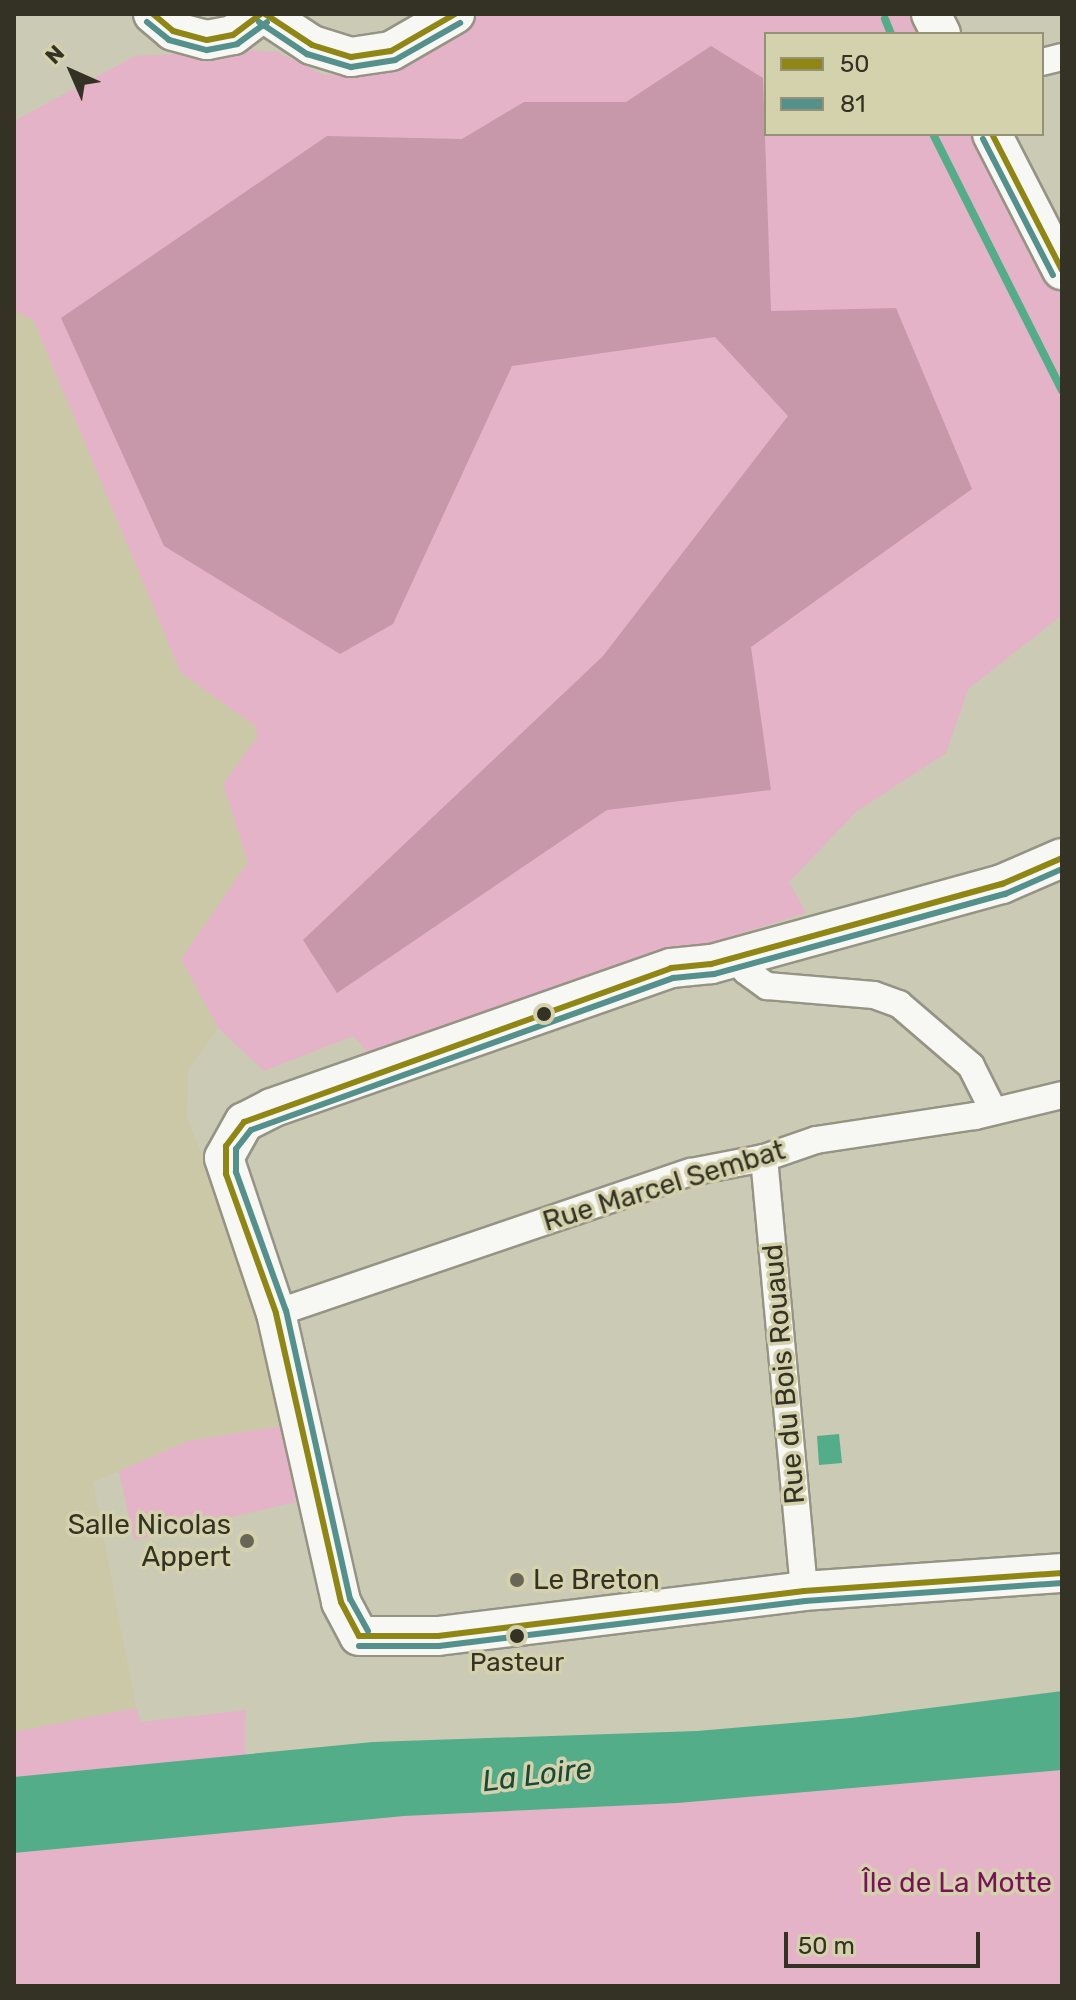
<!DOCTYPE html>
<meta charset="utf-8">
<style>
body{margin:0}
#map{position:relative;width:1076px;height:2000px;overflow:hidden;background:#cbcab5;font-family:Rubik,sans-serif}
div>[style]{position:absolute}
.built>*{inset:0;background:#cac8a6}
.green>*{inset:0;background:#e5b3c7}
.forest>*{inset:0;background:#c797aa}
.water>*{inset:0;background:#53ad89}
.stream>*{height:8px;margin:-4px;padding:0 4px;transform-origin:4px;border-radius:4px;background:#53ad89}
.roads{filter:drop-shadow(2px 0 #959484) drop-shadow(-2px 0 #959484) drop-shadow(0 2px #959484) drop-shadow(0 -2px #959484)}
.street>*{height:26px;margin:-13px;padding:0 13px;transform-origin:13px;border-radius:13px;background:#f7f7f4}
.secondary>*{height:38px;margin:-19px;padding:0 19px;transform-origin:19px;border-radius:19px;background:#f7f7f4}
.bus-1>*{height:6px;margin:-3px;padding:0 3px;transform-origin:3px;border-radius:3px;background:#8f8614}
.bus-2>*{height:6px;margin:-3px;padding:0 3px;transform-origin:3px;border-radius:3px;background:#54908c}
.dots>*{width:22px;height:22px;translate:-50% -50%;box-sizing:border-box;border:4px solid #d4d2ac;border-radius:50%}
span{translate:-50% -50%;white-space:nowrap;text-align:center;line-height:1.15;-webkit-text-stroke:7px #d4d2ac;paint-order:stroke}
.bus-label{font-size:26px;color:#333224}
.street-label{font-size:28px;color:#333224}
.poi-label{font-size:28px;color:#333224}
.right{translate:-100% -50%;text-align:right}
.left{translate:0 -50%;text-align:left}
.park-label{font-size:28px;color:#7c115b}
.water-label{font-size:30px;color:#194a37;font-style:italic}
.frame{position:absolute;inset:0;border:16px solid #333224;pointer-events:none}
.legend{position:absolute;left:764px;top:32px;width:280px;height:104px;box-sizing:border-box;background:#d4d2ac;border:2px solid #949276;margin:0;padding:10px 14px;list-style:none;font-size:24px;color:#333224}
.legend li{display:flex;align-items:center;gap:16px;height:40px}
.legend b{width:40px;border:2px solid #949276}
.north{position:absolute;left:32px;top:32px;width:80px;height:80px;-webkit-text-stroke:6px #d4d2ac;paint-order:stroke;rotate:315deg;font-size:22px;font-weight:700;line-height:32px;text-align:center;color:#333224}
.north::after{content:'';display:block;margin:auto;width:28px;height:36px;background:#333224;clip-path:polygon(50% 0,100% 100%,50% 72%,0 100%)}
.scale{position:absolute;left:784px;top:1932px;width:196px;height:36px;box-sizing:border-box;border:4px solid #333224;border-top:0;padding-left:10px;font-size:24px;line-height:28px;white-space:nowrap;color:#333224;-webkit-text-stroke:6px #d4d2ac;paint-order:stroke}
</style>
<div id="map">
<div class="built">
<i style="clip-path:polygon(14px 312px,33px 319px,181px 673px,254px 725px,259px 736px,223px 784px,249px 862px,181px 959px,218px 1028px,188px 1070px,187px 1117px,263px 1311px,281px 1426px,188px 1441px,93px 1482px,136px 1708px,14px 1732px)"></i>
</div>
<div class="green">
<i style="clip-path:polygon(478px 14px,916px 14px,926px 34px,766px 34px,766px 134px,978px 134px,1062px 298px,1062px 615px,968px 689px,946px 753px,857px 811px,789px 882px,806px 913px,514px 1004px,372px 1057px,353px 1036px,264px 1071px,218px 1028px,181px 959px,248px 862px,223px 784px,258px 736px,254px 725px,181px 673px,33px 319px,14px 312px,14px 121px,135px 56px,251px 50px,277px 52px,324px 75px,363px 74px,409px 58px)"></i>
<i style="clip-path:polygon(281px 1426px,300px 1501px,134px 1540px,119px 1471px,188px 1441px)"></i>
<i style="clip-path:polygon(136px 1708px,141px 1722px,246px 1710px,245px 1756px,14px 1777px,14px 1732px)"></i>
<i style="clip-path:polygon(1062px 1770px,1062px 1986px,14px 1986px,14px 1853px,404px 1816px,678px 1803px)"></i>
</div>
<div class="forest">
<i style="clip-path:polygon(711px 46px,763px 78px,771px 311px,896px 308px,972px 489px,751px 647px,771px 790px,607px 810px,337px 993px,303px 940px,603px 656px,788px 416px,715px 337px,512px 366px,393px 624px,340px 654px,164px 546px,61px 318px,327px 136px,462px 139px,524px 102px,626px 102px)"></i>
</div>
<div class="water">
<i style="clip-path:polygon(839px 1434px,842px 1463px,819px 1465px,817px 1436px)"></i>
<i style="clip-path:polygon(1062px 1691px,1062px 1770px,678px 1803px,404px 1816px,14px 1853px,14px 1777px,373px 1742px,697px 1731px,851px 1718px)"></i>
</div>
<div class="stream">
<i style="left:885px;top:19px;width:16px;rotate:68deg"></i>
<i style="left:933px;top:134px;width:287px;rotate:63.3deg"></i>
</div>
<div class="roads">
<div class="street">
<i style="left:1042px;top:62px;width:21px;rotate:-14deg"></i>
<i style="left:737px;top:956px;width:17px;rotate:59deg"></i>
<i style="left:746px;top:971px;width:26px;rotate:36deg"></i>
<i style="left:767px;top:986px;width:107px;rotate:4.8deg"></i>
<i style="left:874px;top:995px;width:27px;rotate:20deg"></i>
<i style="left:899px;top:1004px;width:95px;rotate:40.7deg"></i>
<i style="left:971px;top:1066px;width:47px;rotate:63.4deg"></i>
<i style="left:764px;top:1158px;width:435px;rotate:84.7deg"></i>
<i style="left:276px;top:1313px;width:438px;rotate:-18.8deg"></i>
<i style="left:691px;top:1172px;width:74px;rotate:-10.9deg"></i>
<i style="left:764px;top:1158px;width:55px;rotate:-19.1deg"></i>
<i style="left:816px;top:1140px;width:161px;rotate:-8.6deg"></i>
<i style="left:975px;top:1116px;width:89px;rotate:-13.6deg"></i>
</div>
<div class="secondary">
<i style="left:153px;top:14px;width:26px;rotate:40deg"></i>
<i style="left:173px;top:31px;width:35px;rotate:15deg"></i>
<i style="left:207px;top:40px;width:26px;rotate:-11deg"></i>
<i style="left:233px;top:35px;width:35px;rotate:-37deg"></i>
<i style="left:265px;top:14px;width:56px;rotate:33.4deg"></i>
<i style="left:312px;top:45px;width:41px;rotate:17.1deg"></i>
<i style="left:351px;top:57px;width:40px;rotate:-8.5deg"></i>
<i style="left:391px;top:51px;width:74px;rotate:-30deg"></i>
<i style="left:931px;top:14px;width:22px;rotate:63deg"></i>
<i style="left:992px;top:134px;width:153px;rotate:62.8deg"></i>
<i style="left:1062px;top:858px;width:65px;rotate:156.6deg"></i>
<i style="left:1002px;top:884px;width:302px;rotate:164.6deg"></i>
<i style="left:711px;top:964px;width:40px;rotate:174.3deg"></i>
<i style="left:671px;top:968px;width:423px;rotate:160.7deg"></i>
<i style="left:272px;top:1108px;width:31px;rotate:153deg"></i>
<i style="left:244px;top:1122px;width:41px;rotate:119.1deg"></i>
<i style="left:224px;top:1158px;width:163px;rotate:71.5deg"></i>
<i style="left:276px;top:1313px;width:296px;rotate:77.3deg"></i>
<i style="left:341px;top:1602px;width:38px;rotate:62deg"></i>
<i style="left:359px;top:1636px;width:79px"></i>
<i style="left:438px;top:1636px;width:369px;rotate:-7deg"></i>
<i style="left:804px;top:1591px;width:259px;rotate:-4deg"></i>
</div>
</div>
<div class="bus-1">
<i style="left:153px;top:14px;width:26px;rotate:40deg"></i>
<i style="left:173px;top:31px;width:35px;rotate:15deg"></i>
<i style="left:207px;top:40px;width:26px;rotate:-11deg"></i>
<i style="left:233px;top:35px;width:35px;rotate:-37deg"></i>
<i style="left:265px;top:14px;width:56px;rotate:33.4deg"></i>
<i style="left:312px;top:45px;width:41px;rotate:17.1deg"></i>
<i style="left:351px;top:57px;width:40px;rotate:-8.5deg"></i>
<i style="left:391px;top:51px;width:74px;rotate:-30deg"></i>
<i style="left:992px;top:134px;width:153px;rotate:62.8deg"></i>
<i style="left:359px;top:1636px;width:38px;rotate:-118deg"></i>
<i style="left:341px;top:1602px;width:296px;rotate:-102.7deg"></i>
<i style="left:276px;top:1313px;width:148px;rotate:-109.8deg"></i>
<i style="left:226px;top:1174px;width:28px;rotate:-90deg"></i>
<i style="left:226px;top:1146px;width:30px;rotate:-53deg"></i>
<i style="left:244px;top:1122px;width:454px;rotate:-19.8deg"></i>
<i style="left:671px;top:968px;width:40px;rotate:-5.7deg"></i>
<i style="left:711px;top:964px;width:302px;rotate:-15.4deg"></i>
<i style="left:1002px;top:884px;width:65px;rotate:-23.4deg"></i>
<i style="left:359px;top:1636px;width:79px"></i>
<i style="left:438px;top:1636px;width:369px;rotate:-7deg"></i>
<i style="left:804px;top:1591px;width:259px;rotate:-4deg"></i>
</div>
<div class="bus-2">
<i style="left:147px;top:22px;width:28px;rotate:39deg"></i>
<i style="left:169px;top:40px;width:39px;rotate:15deg"></i>
<i style="left:207px;top:50px;width:31px;rotate:-11deg"></i>
<i style="left:237px;top:44px;width:37px;rotate:-36deg"></i>
<i style="left:259px;top:22px;width:58px;rotate:33.7deg"></i>
<i style="left:307px;top:54px;width:46px;rotate:16.5deg"></i>
<i style="left:351px;top:67px;width:45px;rotate:-9deg"></i>
<i style="left:395px;top:60px;width:75px;rotate:-29.6deg"></i>
<i style="left:983px;top:139px;width:153px;rotate:62.8deg"></i>
<i style="left:368px;top:1631px;width:37px;rotate:-119deg"></i>
<i style="left:350px;top:1599px;width:295px;rotate:-102.5deg"></i>
<i style="left:286px;top:1311px;width:148px;rotate:-109.8deg"></i>
<i style="left:236px;top:1172px;width:23px;rotate:-90deg"></i>
<i style="left:236px;top:1149px;width:24px;rotate:-52deg"></i>
<i style="left:251px;top:1130px;width:449px;rotate:-19.8deg"></i>
<i style="left:673px;top:978px;width:41px;rotate:-5.6deg"></i>
<i style="left:714px;top:974px;width:302px;rotate:-15.4deg"></i>
<i style="left:1005px;top:894px;width:62px;rotate:-23.7deg"></i>
<i style="left:359px;top:1646px;width:80px"></i>
<i style="left:439px;top:1646px;width:369px;rotate:-7deg"></i>
<i style="left:805px;top:1601px;width:258px;rotate:-4deg"></i>
</div>
<div class="dots">
<i style="left:544px;top:1014px;background:#333224"></i>
<i style="left:247px;top:1541px;background:#686757"></i>
<i style="left:517px;top:1580px;background:#686757"></i>
<i style="left:517px;top:1636px;background:#333224"></i>
</div>
<div class="bus-label">
<span style="left:517px;top:1663px">Pasteur</span>
</div>
<div class="street-label">
<span style="left:664px;top:1186px;rotate:-17deg">Rue Marcel Sembat</span>
<span style="left:784px;top:1374px;rotate:-95deg">Rue du Bois Rouaud</span>
</div>
<div class="poi-label">
<span class="right" style="left:231px;top:1541px">Salle Nicolas<br>Appert</span>
<span class="left" style="left:533px;top:1580px">Le Breton</span>
</div>
<div class="park-label">
<span style="left:957px;top:1883px">Île de La Motte</span>
</div>
<div class="water-label">
<span style="left:537px;top:1775px;rotate:-7deg">La Loire</span>
</div>
<div class="frame"></div>
<ul class="legend">
<li><b style="height:10px;background:#8f8614"></b>50</li>
<li><b style="height:10px;background:#54908c"></b>81</li>
</ul>
<div class="north">N</div>
<div class="scale">50 m</div>
</div>
